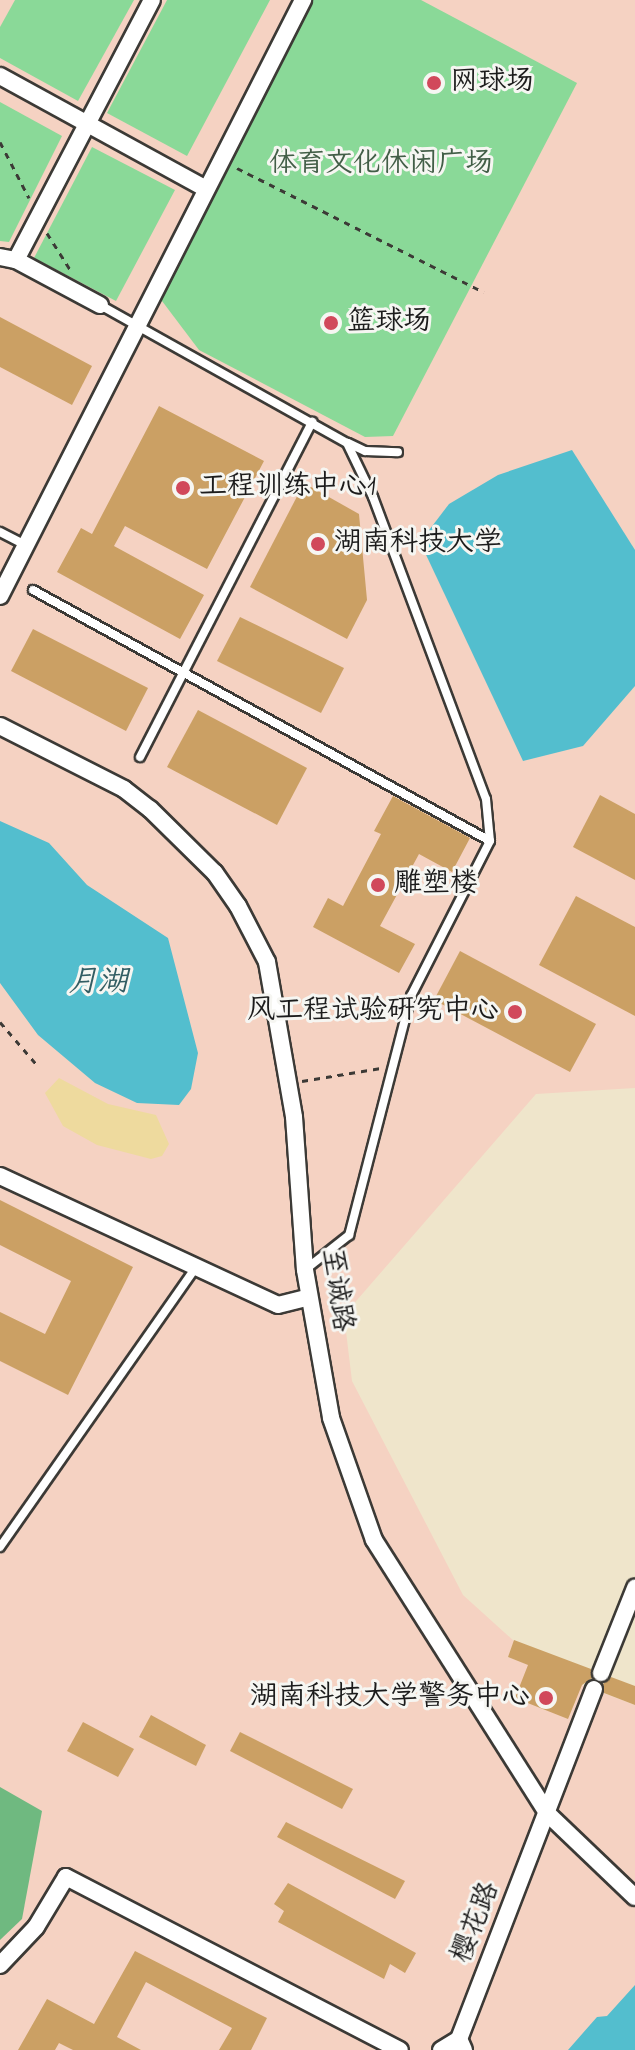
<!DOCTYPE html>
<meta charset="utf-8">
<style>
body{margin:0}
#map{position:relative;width:635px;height:2050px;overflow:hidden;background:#efe5cb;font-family:"Indie Flower","LXGW WenKai TC",sans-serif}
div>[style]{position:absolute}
.built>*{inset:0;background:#f5d2c2}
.green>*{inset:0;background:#8ad998}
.forest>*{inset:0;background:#6fb980}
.sand>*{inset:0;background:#eeda9e}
.water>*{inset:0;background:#53bece}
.building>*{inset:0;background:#cba064}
.path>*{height:3px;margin-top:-1.5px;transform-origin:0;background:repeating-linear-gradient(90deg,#3c3a36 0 6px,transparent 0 12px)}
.roads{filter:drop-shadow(2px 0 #3c3a36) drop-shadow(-2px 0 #3c3a36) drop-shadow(0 2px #3c3a36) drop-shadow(0 -2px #3c3a36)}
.lane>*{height:8px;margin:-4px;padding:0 4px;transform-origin:4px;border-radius:4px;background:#fff}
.street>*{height:16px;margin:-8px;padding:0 8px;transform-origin:8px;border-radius:8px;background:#fff}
.dots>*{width:22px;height:22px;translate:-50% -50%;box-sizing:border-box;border:4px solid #f6f6f2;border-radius:50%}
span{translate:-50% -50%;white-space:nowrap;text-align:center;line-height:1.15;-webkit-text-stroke:6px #f6f6f2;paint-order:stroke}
.poi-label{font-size:28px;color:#1c1c1c}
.left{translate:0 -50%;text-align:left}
.right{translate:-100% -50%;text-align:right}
.park-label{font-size:28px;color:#425e47}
.street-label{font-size:28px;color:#1c1c1c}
.water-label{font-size:30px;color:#325d63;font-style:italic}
</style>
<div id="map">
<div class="built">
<i style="clip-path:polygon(0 0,635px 0,635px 1088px,536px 1094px,344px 1315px,352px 1381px,463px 1595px,514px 1641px,508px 1657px,635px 1705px,635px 2050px,0 2050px)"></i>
</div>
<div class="green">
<i style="clip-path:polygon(15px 0,134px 0,78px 101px,0 58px,0 27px)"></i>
<i style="clip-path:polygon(167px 0,270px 0,187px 156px,107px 113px)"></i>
<i style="clip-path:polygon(313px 0,421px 0,577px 83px,393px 436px,365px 437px,199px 350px,159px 297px)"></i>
<i style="clip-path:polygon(0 102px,62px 136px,9px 242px,0 241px)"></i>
<i style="clip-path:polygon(92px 147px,175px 190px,116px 301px,34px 258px)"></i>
</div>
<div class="forest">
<i style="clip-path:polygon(0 1787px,42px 1811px,22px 1919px,0 1940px)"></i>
</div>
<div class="sand">
<i style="clip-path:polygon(59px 1078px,108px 1104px,156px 1115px,169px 1144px,162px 1156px,151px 1159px,97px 1145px,63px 1126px,45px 1093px)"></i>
</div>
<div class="water">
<i style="clip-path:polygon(572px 450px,635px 550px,635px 686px,583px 746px,523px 761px,420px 542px,449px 504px,498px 475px)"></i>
<i style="clip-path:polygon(0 821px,49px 843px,87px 885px,168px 938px,198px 1053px,191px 1089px,179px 1105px,137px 1103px,95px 1083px,38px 1035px,0 983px)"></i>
<i style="clip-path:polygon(635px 1985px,635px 2050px,568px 2050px,597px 2017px,607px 2016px)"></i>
</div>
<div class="building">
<i style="clip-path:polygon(0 317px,92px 366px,72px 405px,0 367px)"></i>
<i style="clip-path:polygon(159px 406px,264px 461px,207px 569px,125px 526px,114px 546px,204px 595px,180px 639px,57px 572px,81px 528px,92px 534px)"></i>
<i style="clip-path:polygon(304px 483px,359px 514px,367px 600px,347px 639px,250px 587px)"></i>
<i style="clip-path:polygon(240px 617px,344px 668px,321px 713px,217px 661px)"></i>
<i style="clip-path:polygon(33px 629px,148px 688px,126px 731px,11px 671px)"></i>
<i style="clip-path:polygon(198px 710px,307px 768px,277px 825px,167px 767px)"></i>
<i style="clip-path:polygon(600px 795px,635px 814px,635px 880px,573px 847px)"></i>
<i style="clip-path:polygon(393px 796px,470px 838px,452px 872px,419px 854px,380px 926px,415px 944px,399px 973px,313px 927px,328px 898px,343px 906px,381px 834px,374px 831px)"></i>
<i style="clip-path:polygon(576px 896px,635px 927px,635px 1016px,539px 965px)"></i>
<i style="clip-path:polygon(460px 951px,596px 1024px,570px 1072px,434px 1000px)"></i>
<i style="clip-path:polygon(0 1200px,133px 1267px,68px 1395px,0 1361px,0 1312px,45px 1334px,71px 1281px,0 1245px)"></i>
<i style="clip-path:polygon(514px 1640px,591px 1669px,592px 1678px,582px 1685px,568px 1719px,515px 1698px,528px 1665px,508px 1657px)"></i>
<i style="clip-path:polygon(611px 1677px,635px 1686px,635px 1705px,604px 1693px,603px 1684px)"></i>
<i style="clip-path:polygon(151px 1715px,206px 1745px,196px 1766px,139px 1737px)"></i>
<i style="clip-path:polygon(83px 1722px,134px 1749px,118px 1777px,67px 1751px)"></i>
<i style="clip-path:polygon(240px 1732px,353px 1789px,342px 1809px,230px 1751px)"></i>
<i style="clip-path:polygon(286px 1822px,405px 1881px,395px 1899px,277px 1837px)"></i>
<i style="clip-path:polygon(288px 1883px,416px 1953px,405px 1973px,390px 1964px,384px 1979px,278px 1922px,284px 1911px,274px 1904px)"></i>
<i style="clip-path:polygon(135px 1951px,267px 2018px,251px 2050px,219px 2050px,232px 2028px,146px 1982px,117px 2037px,141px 2050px,73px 2050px,59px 2043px,55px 2050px,18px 2050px,47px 1999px,94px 2024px)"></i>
</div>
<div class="path">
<i style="left:0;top:142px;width:63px;rotate:62.6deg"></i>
<i style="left:237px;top:168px;width:276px;rotate:26.7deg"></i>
<i style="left:47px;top:233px;width:45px;rotate:57.7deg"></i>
<i style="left:0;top:1022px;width:58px;rotate:49.2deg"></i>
<i style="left:302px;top:1081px;width:80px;rotate:-9.3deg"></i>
</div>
<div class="roads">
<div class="lane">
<i style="left:100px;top:305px;width:283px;rotate:29.2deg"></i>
<i style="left:347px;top:443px;width:60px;rotate:64.3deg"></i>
<i style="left:373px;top:497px;width:322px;rotate:69.5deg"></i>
<i style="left:486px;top:799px;width:42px;rotate:84.6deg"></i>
<i style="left:490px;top:841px;width:174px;rotate:117deg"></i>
<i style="left:411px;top:996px;width:247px;rotate:104.5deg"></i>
<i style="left:349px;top:1235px;width:55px;rotate:141.7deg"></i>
<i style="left:348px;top:443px;width:19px;rotate:25deg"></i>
<i style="left:365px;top:451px;width:33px;rotate:2deg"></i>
<i style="left:0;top:532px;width:27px;rotate:27deg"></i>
<i style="left:33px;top:590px;width:521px;rotate:28.78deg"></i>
<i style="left:140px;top:757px;width:377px;rotate:-62.8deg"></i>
<i style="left:0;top:1547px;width:340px;rotate:-55deg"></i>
</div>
<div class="street">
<i style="left:0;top:76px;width:235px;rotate:28.7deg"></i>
<i style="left:0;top:257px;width:16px;rotate:11deg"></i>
<i style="left:100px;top:305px;width:95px;rotate:-151.8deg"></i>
<i style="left:16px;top:260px;width:293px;rotate:-62.4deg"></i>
<i style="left:0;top:596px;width:669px;rotate:-63.05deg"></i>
<i style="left:0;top:726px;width:139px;rotate:26.9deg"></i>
<i style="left:124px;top:789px;width:33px;rotate:38deg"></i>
<i style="left:150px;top:809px;width:91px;rotate:44.6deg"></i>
<i style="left:215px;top:873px;width:40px;rotate:55.1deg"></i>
<i style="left:238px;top:906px;width:63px;rotate:62.6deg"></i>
<i style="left:267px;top:962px;width:157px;rotate:80.1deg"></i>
<i style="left:294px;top:1117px;width:153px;rotate:85.9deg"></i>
<i style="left:305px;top:1270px;width:150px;rotate:80deg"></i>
<i style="left:331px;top:1418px;width:129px;rotate:70.6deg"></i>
<i style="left:374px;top:1540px;width:325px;rotate:57.6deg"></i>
<i style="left:548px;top:1814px;width:120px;rotate:43.7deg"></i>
<i style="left:0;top:1176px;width:306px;rotate:24.9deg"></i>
<i style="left:278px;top:1305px;width:32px;rotate:-14deg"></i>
<i style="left:601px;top:1673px;width:92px;rotate:-68.2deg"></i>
<i style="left:0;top:1965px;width:52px;rotate:-46.5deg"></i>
<i style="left:36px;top:1927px;width:58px;rotate:-59deg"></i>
<i style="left:66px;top:1877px;width:376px;rotate:27.4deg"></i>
<i style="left:441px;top:2050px;width:21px;rotate:-31deg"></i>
<i style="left:464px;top:2050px;width:12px;rotate:-114deg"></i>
<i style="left:459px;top:2039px;width:375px;rotate:-68.9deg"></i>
</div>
</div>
<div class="dots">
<i style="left:434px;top:83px;background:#d1495b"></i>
<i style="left:331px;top:323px;background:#d1495b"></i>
<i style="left:183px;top:488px;background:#d1495b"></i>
<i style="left:318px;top:544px;background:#d1495b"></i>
<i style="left:378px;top:885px;background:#d1495b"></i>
<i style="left:515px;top:1012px;background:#d1495b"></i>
<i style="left:546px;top:1698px;background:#d1495b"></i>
</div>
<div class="poi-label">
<span class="left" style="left:450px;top:83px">网球场</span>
<span class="left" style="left:347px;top:323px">篮球场</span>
<span class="left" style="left:199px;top:488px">工程训练中心1</span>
<span class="left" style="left:334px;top:544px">湖南科技大学</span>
<span class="left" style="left:394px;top:885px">雕塑楼</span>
<span class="right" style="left:499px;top:1012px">风工程试验研究中心</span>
<span class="right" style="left:530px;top:1698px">湖南科技大学警务中心</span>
</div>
<div class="park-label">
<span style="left:381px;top:165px">体育文化休闲广场</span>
</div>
<div class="street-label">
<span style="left:336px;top:1290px;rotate:82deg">至诚路</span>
<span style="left:477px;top:1923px;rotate:-69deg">樱花路</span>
</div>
<div class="water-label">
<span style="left:98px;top:983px">月湖</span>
</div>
</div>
